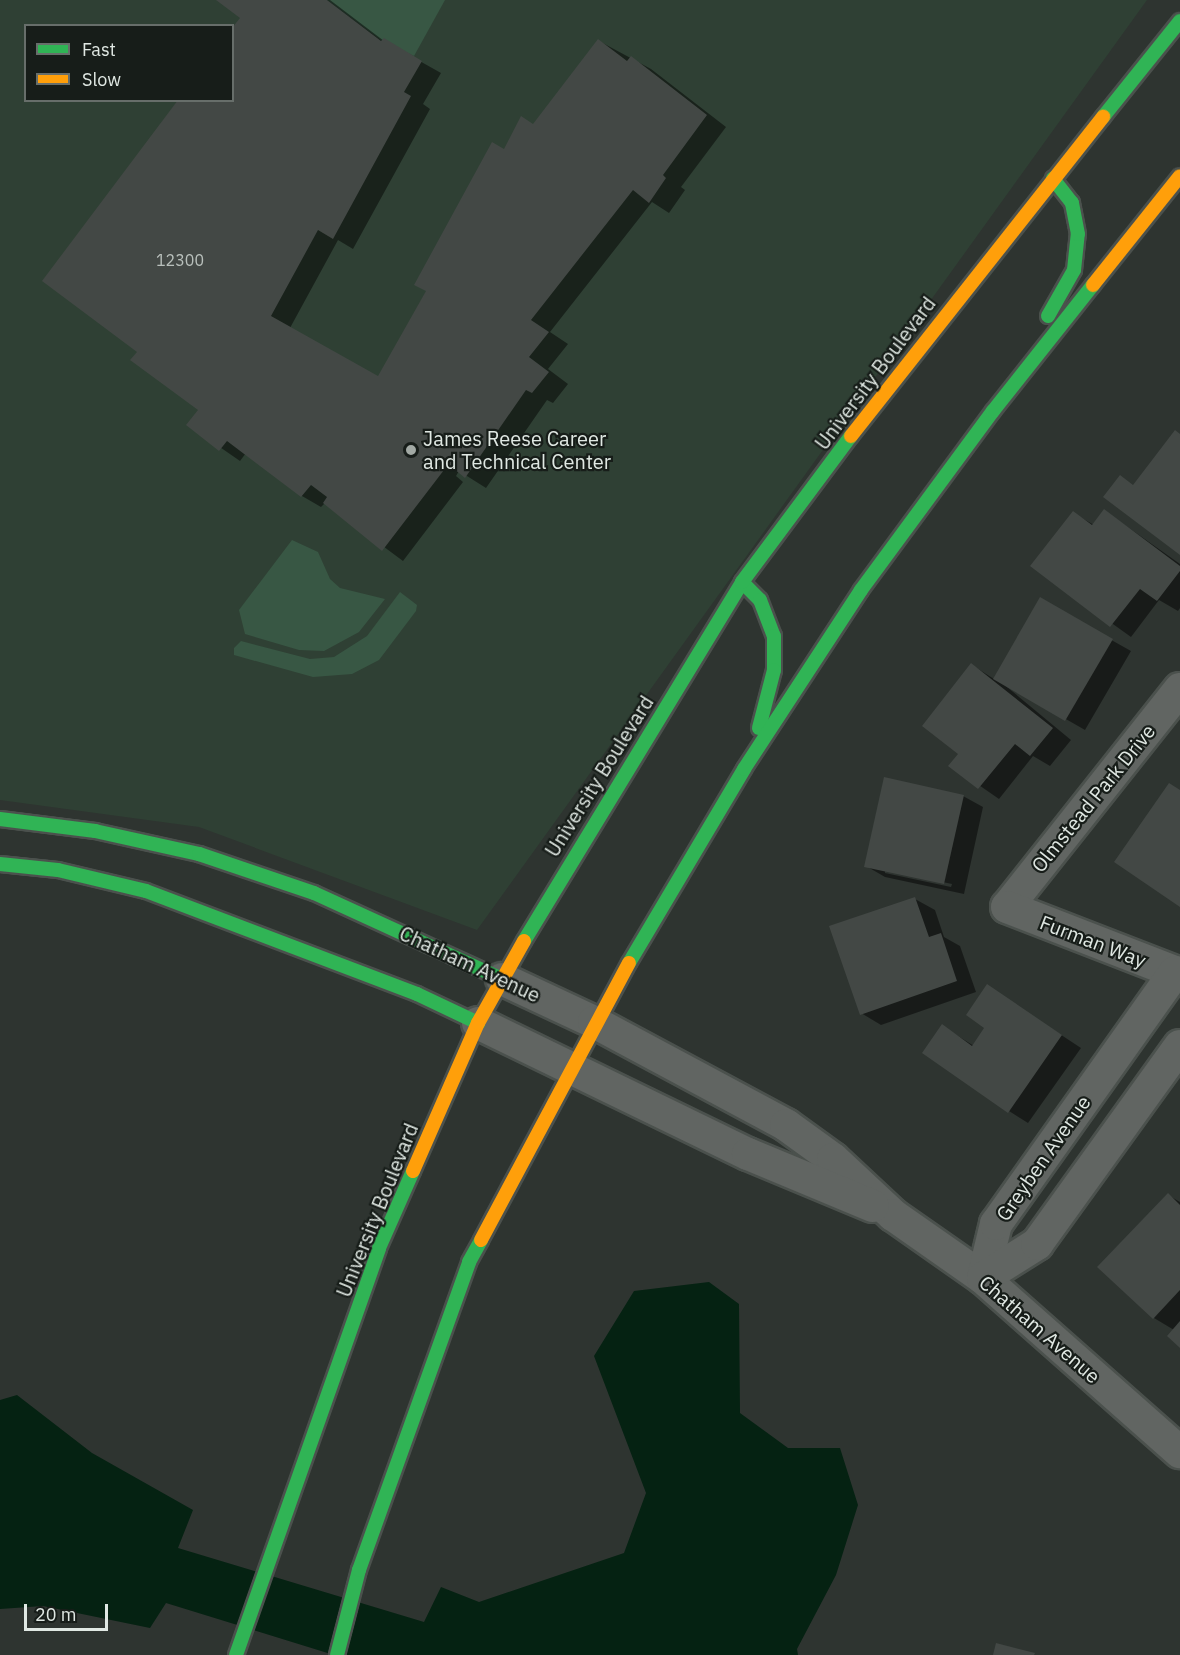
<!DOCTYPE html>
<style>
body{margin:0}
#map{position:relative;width:1180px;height:1655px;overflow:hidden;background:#2e3430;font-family:"IBM Plex Sans",sans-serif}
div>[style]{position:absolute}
.built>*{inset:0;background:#2f4034}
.green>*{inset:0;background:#385744}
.water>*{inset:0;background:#052212}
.shadow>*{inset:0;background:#0007}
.building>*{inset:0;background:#434845}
.roads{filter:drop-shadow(2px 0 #4b514d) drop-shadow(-2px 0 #4b514d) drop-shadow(0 2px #4b514d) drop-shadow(0 -2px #4b514d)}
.street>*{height:32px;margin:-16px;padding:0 16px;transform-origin:16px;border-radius:16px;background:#616562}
.fast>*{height:14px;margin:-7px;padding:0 7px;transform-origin:7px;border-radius:7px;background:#30b455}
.slow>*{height:14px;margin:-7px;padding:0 7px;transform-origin:7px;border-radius:7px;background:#ff9f0a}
.dots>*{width:16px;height:16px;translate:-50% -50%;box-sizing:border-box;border:3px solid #171d19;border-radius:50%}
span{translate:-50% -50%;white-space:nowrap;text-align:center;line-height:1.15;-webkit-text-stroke:4.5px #171d19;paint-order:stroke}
.number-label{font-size:16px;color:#b9c0bc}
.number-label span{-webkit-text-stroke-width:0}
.street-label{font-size:20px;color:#e0e8e3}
.poi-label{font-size:20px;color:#e0e8e3}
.left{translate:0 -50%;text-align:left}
.legend{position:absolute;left:24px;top:24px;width:210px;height:78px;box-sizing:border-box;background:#171d19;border:2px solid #676e6a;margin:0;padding:8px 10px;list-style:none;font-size:18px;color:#e0e8e3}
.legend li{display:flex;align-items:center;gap:12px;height:30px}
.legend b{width:30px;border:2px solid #676e6a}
.scale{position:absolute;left:24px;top:1604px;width:84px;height:27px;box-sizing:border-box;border:3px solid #e0e8e3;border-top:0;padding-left:8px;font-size:18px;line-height:21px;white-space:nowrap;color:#e0e8e3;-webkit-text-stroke:4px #171d19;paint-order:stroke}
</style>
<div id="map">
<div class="built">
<i style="clip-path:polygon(evenodd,0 0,1147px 0,477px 930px,199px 827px,0 800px,0 0,26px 26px,232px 26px,232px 100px,26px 100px,26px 26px)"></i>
</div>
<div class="green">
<i style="clip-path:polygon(327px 0,445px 0,414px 56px,382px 41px)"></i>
<i style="clip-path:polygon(292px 540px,318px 552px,330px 579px,340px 588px,385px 599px,359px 632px,324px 651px,299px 650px,245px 634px,239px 610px)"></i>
<i style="clip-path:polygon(400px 592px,417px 605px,416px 611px,379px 660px,352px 674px,313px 677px,234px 655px,234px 648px,241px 641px,310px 659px,334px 657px,367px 636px)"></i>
</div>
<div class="water">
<i style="clip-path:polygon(709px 1282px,739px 1304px,740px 1413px,788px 1448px,840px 1448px,858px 1505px,836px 1575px,797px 1649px,798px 1655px,334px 1655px,166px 1603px,150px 1628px,43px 1606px,0 1609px,0 1400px,17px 1395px,92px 1453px,193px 1510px,178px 1548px,424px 1622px,441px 1587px,479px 1602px,624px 1553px,646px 1493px,594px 1356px,634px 1291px)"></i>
</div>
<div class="shadow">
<i style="clip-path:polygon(218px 0,330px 0,384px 41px,441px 73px,423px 104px,430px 109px,353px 249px,338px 240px,290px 328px,378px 378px,505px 151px,534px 125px,599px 41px,651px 69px,726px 127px,681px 187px,685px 190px,669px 213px,652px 202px,550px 332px,568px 344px,548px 369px,568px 384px,553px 403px,547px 400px,486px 488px,459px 471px,456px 476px,463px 482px,403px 561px,325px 503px,321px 507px,302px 496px,246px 453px,240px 461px,188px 425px,200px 410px,139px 352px,232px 100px,242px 18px)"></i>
<i style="clip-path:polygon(1105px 511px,1180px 564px,1180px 608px,1178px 611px,1159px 600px,1131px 637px,1032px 566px,1073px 513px,1094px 525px)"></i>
<i style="clip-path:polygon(1040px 600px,1131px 651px,1085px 730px,1001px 682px,1071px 740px,1050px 766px,1033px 756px,999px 799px,950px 765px,960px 754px,972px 665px,994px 679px)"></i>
<i style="clip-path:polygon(evenodd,963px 796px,983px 807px,964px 894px,885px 877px,866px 866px,963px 796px,885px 870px,952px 884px,951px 887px,885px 873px,885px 870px)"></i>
<i style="clip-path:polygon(915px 899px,935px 910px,944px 937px,960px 946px,976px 992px,881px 1025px,861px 1013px)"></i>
<i style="clip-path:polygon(987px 986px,1081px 1048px,1028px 1123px,1009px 1111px,942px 1026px,974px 1046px,987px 1027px)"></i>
<i style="clip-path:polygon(1168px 1195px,1180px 1202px,1180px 1346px,1174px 1330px,1154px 1318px)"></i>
</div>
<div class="building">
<i style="clip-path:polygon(216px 0,327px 0,381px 41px,384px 38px,422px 61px,404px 92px,411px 96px,333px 239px,318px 230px,271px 316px,378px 376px,426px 291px,414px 285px,492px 142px,504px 149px,521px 116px,533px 124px,598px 39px,627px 61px,631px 56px,707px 115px,663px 175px,666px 178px,649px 203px,633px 190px,531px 320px,549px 332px,529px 357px,549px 372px,532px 393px,526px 390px,465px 478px,441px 458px,437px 464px,444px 470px,382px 551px,323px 503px,327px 497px,311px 485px,301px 497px,227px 441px,219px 451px,186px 425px,198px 410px,130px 360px,137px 352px,42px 281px,178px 100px,232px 100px,232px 28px,240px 18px)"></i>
<i style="clip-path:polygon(1175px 430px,1180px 434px,1180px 555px,1103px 497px,1120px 475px,1133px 485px)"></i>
<i style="clip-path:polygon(1104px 509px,1180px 566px,1180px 571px,1157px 601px,1140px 589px,1110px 627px,1030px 566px,1073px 511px,1092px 525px)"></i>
<i style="clip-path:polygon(1040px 597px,1113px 639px,1065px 721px,993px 679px)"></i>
<i style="clip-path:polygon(971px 663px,1053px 728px,1030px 756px,1015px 744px,978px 789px,948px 766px,958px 754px,922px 726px)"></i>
<i style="clip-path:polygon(884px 777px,964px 795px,944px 884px,864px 867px)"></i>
<i style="clip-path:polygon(1169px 783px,1180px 790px,1180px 907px,1114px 862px)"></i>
<i style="clip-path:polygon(915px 897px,929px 937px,941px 933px,957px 981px,860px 1015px,829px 926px)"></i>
<i style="clip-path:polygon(987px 984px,1062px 1035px,1008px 1113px,922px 1053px,942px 1024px,972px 1046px,984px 1028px,966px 1015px)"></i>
<i style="clip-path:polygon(1168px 1193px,1180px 1205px,1180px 1290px,1153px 1319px,1097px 1267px)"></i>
<i style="clip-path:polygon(1180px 1321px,1180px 1348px,1167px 1336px)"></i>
<i style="clip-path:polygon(996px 1643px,1035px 1653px,1034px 1655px,993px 1655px)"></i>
</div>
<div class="roads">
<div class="street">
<i style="left:1180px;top:689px;width:278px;rotate:128.4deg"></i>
<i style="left:1007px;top:907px;width:186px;rotate:21.2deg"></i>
<i style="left:502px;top:979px;width:102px;rotate:25.1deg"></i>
<i style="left:594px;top:1022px;width:218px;rotate:28.2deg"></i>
<i style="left:786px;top:1125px;width:58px;rotate:35.9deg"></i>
<i style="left:833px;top:1159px;width:82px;rotate:43deg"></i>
<i style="left:893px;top:1215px;width:110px;rotate:35deg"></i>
<i style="left:983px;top:1278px;width:263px;rotate:41.5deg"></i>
<i style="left:478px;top:1023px;width:300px;rotate:25.9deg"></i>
<i style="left:748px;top:1154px;width:135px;rotate:22.6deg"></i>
<i style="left:983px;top:1278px;width:56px;rotate:-76.5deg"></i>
<i style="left:996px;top:1224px;width:309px;rotate:-54.6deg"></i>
<i style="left:983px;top:1278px;width:64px;rotate:-32.2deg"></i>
<i style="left:1037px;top:1244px;width:244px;rotate:-54.2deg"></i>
</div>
<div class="fast">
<i style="left:1103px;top:117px;width:123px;rotate:-51.3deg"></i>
<i style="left:1048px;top:316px;width:53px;rotate:-60.5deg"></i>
<i style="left:1074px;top:270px;width:36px;rotate:-84deg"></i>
<i style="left:1078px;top:234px;width:32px;rotate:-101deg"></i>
<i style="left:1072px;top:203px;width:31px;rotate:-128deg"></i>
<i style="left:742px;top:582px;width:25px;rotate:45deg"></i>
<i style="left:760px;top:600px;width:39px;rotate:69deg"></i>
<i style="left:774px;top:636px;width:34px;rotate:90deg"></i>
<i style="left:774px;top:670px;width:60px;rotate:104.5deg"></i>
<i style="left:0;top:819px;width:96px;rotate:7.2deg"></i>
<i style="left:95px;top:831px;width:107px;rotate:12.5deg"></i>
<i style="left:199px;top:854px;width:121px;rotate:18.7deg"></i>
<i style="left:314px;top:893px;width:207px;rotate:24.6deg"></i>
<i style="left:0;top:864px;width:58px;rotate:5.9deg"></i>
<i style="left:58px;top:870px;width:90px;rotate:13.4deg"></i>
<i style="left:146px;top:891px;width:290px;rotate:20.8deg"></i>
<i style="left:417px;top:994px;width:68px;rotate:25.4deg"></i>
<i style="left:524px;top:941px;width:420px;rotate:-58.7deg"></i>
<i style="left:742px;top:582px;width:182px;rotate:-53.3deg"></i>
<i style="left:629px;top:963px;width:226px;rotate:-59.3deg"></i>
<i style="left:744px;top:769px;width:214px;rotate:-56.8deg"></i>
<i style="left:861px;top:590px;width:222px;rotate:-53.6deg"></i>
<i style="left:993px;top:411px;width:161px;rotate:-51.6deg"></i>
<i style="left:236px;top:1655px;width:431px;rotate:-70.6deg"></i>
<i style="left:379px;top:1248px;width:84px;rotate:-66.2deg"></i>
<i style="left:337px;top:1655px;width:88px;rotate:-75.5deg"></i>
<i style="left:359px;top:1570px;width:327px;rotate:-70.3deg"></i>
<i style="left:469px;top:1262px;width:25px;rotate:-61deg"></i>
</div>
<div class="slow">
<i style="left:1093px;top:285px;width:139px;rotate:-51.4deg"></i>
<i style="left:851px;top:436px;width:407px;rotate:-51.7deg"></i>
<i style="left:413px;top:1171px;width:162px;rotate:-66.3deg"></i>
<i style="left:478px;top:1023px;width:94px;rotate:-60.7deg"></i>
<i style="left:481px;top:1240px;width:314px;rotate:-61.9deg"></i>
</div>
</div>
<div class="dots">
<i style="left:411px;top:450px;background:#a2a9a4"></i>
</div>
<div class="number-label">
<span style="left:180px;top:260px">12300</span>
</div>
<div class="street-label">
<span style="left:875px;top:373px;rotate:-53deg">University Boulevard</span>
<span style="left:599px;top:776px;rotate:-58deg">University Boulevard</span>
<span style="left:1093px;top:798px;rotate:-51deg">Olmstead Park Drive</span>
<span style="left:1093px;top:941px;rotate:21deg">Furman Way</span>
<span style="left:470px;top:964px;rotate:25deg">Chatham Avenue</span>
<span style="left:1043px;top:1158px;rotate:-55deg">Greyben Avenue</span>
<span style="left:377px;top:1210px;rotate:-68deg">University Boulevard</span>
<span style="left:1040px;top:1329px;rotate:41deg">Chatham Avenue</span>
</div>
<div class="poi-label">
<span class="left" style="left:423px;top:450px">James Reese Career<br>and Technical Center</span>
</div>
<ul class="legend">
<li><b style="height:8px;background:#30b455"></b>Fast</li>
<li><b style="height:8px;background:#ff9f0a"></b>Slow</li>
</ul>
<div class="scale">20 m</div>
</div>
